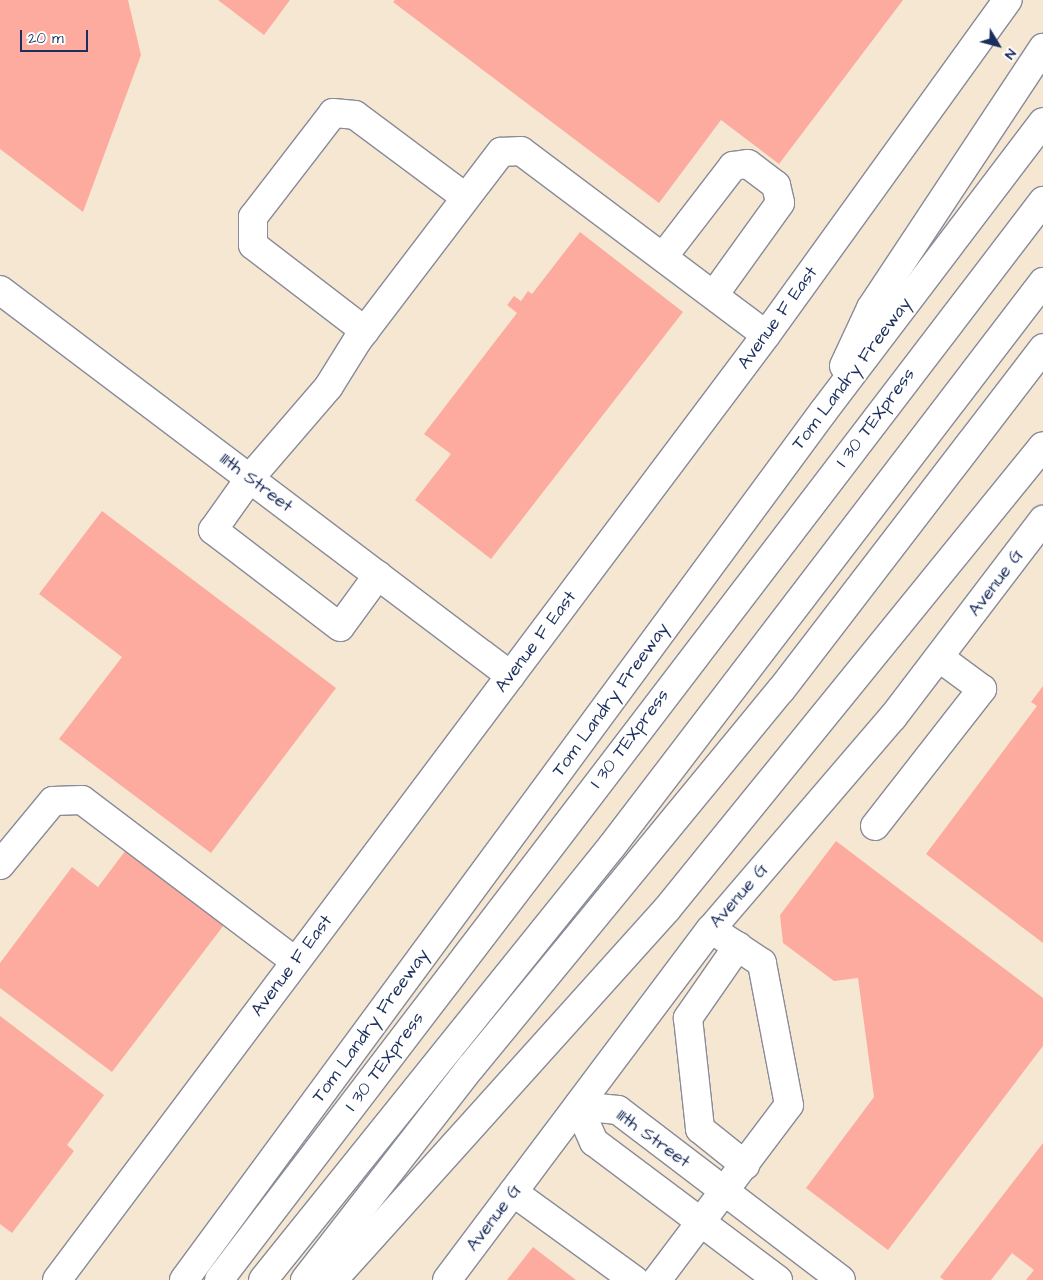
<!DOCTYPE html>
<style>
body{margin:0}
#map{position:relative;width:1043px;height:1280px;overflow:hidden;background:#f6e7d3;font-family:"Architects Daughter",sans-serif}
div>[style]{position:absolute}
.building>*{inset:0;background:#fdab9e}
.roads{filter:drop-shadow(1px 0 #888b98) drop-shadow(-1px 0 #888b98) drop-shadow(0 1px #888b98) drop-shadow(0 -1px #888b98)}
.minor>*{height:28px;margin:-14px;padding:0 14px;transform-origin:14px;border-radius:14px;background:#fff}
.highway>*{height:28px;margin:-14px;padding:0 14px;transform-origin:14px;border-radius:14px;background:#fff}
span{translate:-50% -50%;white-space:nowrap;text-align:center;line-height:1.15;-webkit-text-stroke:4px #fff;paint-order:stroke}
.street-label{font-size:18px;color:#1b2f5e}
.north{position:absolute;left:973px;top:20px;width:50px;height:50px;-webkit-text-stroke:4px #fff;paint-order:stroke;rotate:127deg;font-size:14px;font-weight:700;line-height:20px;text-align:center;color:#1b2f5e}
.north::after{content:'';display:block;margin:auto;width:18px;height:22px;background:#1b2f5e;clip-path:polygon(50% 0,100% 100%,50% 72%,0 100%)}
.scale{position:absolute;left:20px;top:30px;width:68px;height:22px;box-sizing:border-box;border:2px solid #1b2f5e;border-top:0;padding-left:6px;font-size:15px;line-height:18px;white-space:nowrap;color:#1b2f5e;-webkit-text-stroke:4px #fff;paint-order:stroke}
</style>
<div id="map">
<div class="building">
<i style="clip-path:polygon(0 0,128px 0,141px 55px,83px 212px,0 149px)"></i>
<i style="clip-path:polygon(218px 0,290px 0,264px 35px)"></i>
<i style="clip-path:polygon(395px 0,903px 0,779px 164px,721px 120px,659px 203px,393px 2px)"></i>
<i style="clip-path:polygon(580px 232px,683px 312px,491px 559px,415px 500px,451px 454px,424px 434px,517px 313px,507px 305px,514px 296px,521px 301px,528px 291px,532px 294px)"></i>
<i style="clip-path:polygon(102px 511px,336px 688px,211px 853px,59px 739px,122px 657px,39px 594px)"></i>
<i style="clip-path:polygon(1043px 686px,1043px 943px,926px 854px,1037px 706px,1031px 702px)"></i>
<i style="clip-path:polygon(836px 841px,1043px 998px,1043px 1046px,888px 1250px,806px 1188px,874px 1097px,858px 978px,834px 981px,783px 943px,780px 915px)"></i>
<i style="clip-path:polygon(129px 846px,227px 921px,112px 1072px,0 988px,0 963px,72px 867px,98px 887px)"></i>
<i style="clip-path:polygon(0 1016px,104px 1095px,67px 1145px,74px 1151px,12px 1233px,0 1224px)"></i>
<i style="clip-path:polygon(1043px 1143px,1043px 1280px,1026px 1280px,1034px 1270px,1012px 1253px,991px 1280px,944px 1280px,940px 1277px)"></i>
<i style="clip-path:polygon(533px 1247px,576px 1280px,507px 1280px)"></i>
</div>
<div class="roads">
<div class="minor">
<i style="left:663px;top:257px;width:115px;rotate:-52.4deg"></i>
<i style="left:733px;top:166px;width:15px;rotate:-8deg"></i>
<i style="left:748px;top:164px;width:35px;rotate:37deg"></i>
<i style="left:776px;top:185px;width:18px;rotate:77deg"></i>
<i style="left:780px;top:203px;width:113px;rotate:125.7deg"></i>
<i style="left:0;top:290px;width:640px;rotate:37.07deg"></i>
<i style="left:365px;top:331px;width:141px;rotate:-142.5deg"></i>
<i style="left:253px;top:245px;width:28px;rotate:-90deg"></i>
<i style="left:253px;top:217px;width:131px;rotate:-52.4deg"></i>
<i style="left:333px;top:113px;width:22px;rotate:5deg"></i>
<i style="left:355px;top:115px;width:137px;rotate:36.7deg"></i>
<i style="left:378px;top:575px;width:64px;rotate:126.2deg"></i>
<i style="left:340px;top:627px;width:160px;rotate:-142.6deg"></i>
<i style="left:213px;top:530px;width:64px;rotate:-54.6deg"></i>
<i style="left:250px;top:478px;width:121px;rotate:-49.3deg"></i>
<i style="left:329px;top:386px;width:53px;rotate:-58.1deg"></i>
<i style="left:357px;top:341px;width:238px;rotate:-52.7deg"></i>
<i style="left:501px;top:152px;width:20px;rotate:-3deg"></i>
<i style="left:521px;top:151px;width:306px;rotate:36.9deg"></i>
<i style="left:875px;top:826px;width:174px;rotate:-52deg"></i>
<i style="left:982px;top:689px;width:52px;rotate:-143.6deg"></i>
<i style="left:0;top:865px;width:83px;rotate:-50.4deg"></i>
<i style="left:53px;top:801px;width:29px;rotate:-2deg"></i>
<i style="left:82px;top:800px;width:267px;rotate:37.1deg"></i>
<i style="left:738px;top:946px;width:88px;rotate:124.8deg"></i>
<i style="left:688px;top:1018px;width:112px;rotate:83.8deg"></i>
<i style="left:700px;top:1129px;width:58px;rotate:38.7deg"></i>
<i style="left:513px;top:1192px;width:150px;rotate:36deg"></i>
<i style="left:57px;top:1280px;width:1181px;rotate:-53.12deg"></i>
<i style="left:766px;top:335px;width:413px;rotate:-54.2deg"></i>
<i style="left:447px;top:1280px;width:439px;rotate:-53.1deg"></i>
<i style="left:711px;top:929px;width:279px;rotate:-49.4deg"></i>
<i style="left:893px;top:717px;width:248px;rotate:-52.7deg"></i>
<i style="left:657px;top:1280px;width:219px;rotate:-53deg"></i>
<i style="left:789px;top:1105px;width:145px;rotate:-100.8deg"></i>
<i style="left:762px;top:963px;width:61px;rotate:-146.3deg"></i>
<i style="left:778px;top:1280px;width:230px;rotate:-143.1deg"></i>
<i style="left:594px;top:1142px;width:39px;rotate:-114deg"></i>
<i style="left:578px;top:1106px;width:40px;rotate:5.7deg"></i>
<i style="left:618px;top:1110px;width:280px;rotate:37.3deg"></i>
</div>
<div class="highway">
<i style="left:844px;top:366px;width:64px;rotate:-65deg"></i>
<i style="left:871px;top:308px;width:312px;rotate:-56.5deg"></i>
<i style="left:184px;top:1280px;width:1078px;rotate:-53.64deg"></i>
<i style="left:823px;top:412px;width:364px;rotate:-52.8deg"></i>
<i style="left:219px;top:1280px;width:1358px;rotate:-52.63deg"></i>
<i style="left:263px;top:1280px;width:557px;rotate:-51.2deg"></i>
<i style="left:612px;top:846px;width:710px;rotate:-52.61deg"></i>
<i style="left:305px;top:1280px;width:270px;rotate:-52.1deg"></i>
<i style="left:471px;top:1067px;width:488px;rotate:-50.6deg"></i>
<i style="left:781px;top:690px;width:431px;rotate:-52.5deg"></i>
<i style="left:333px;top:1280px;width:499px;rotate:-48deg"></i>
<i style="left:667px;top:909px;width:596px;rotate:-50.92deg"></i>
</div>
</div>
<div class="street-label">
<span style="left:778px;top:318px;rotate:-54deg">Avenue F East</span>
<span style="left:852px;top:374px;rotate:-53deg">Tom Landry Freeway</span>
<span style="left:876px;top:418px;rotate:-53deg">I 30 TEXpress</span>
<span style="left:256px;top:483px;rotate:37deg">111th Street</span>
<span style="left:996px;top:583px;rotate:-53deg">Avenue G</span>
<span style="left:536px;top:642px;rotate:-53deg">Avenue F East</span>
<span style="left:611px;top:700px;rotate:-54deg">Tom Landry Freeway</span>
<span style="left:630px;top:739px;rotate:-53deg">I 30 TEXpress</span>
<span style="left:739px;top:896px;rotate:-49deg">Avenue G</span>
<span style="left:292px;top:966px;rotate:-53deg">Avenue F East</span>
<span style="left:371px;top:1026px;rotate:-54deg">Tom Landry Freeway</span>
<span style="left:385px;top:1062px;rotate:-53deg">I 30 TEXpress</span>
<span style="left:653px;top:1139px;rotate:36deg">111th Street</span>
<span style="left:494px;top:1218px;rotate:-53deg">Avenue G</span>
</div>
<div class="north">N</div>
<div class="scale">20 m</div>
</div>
